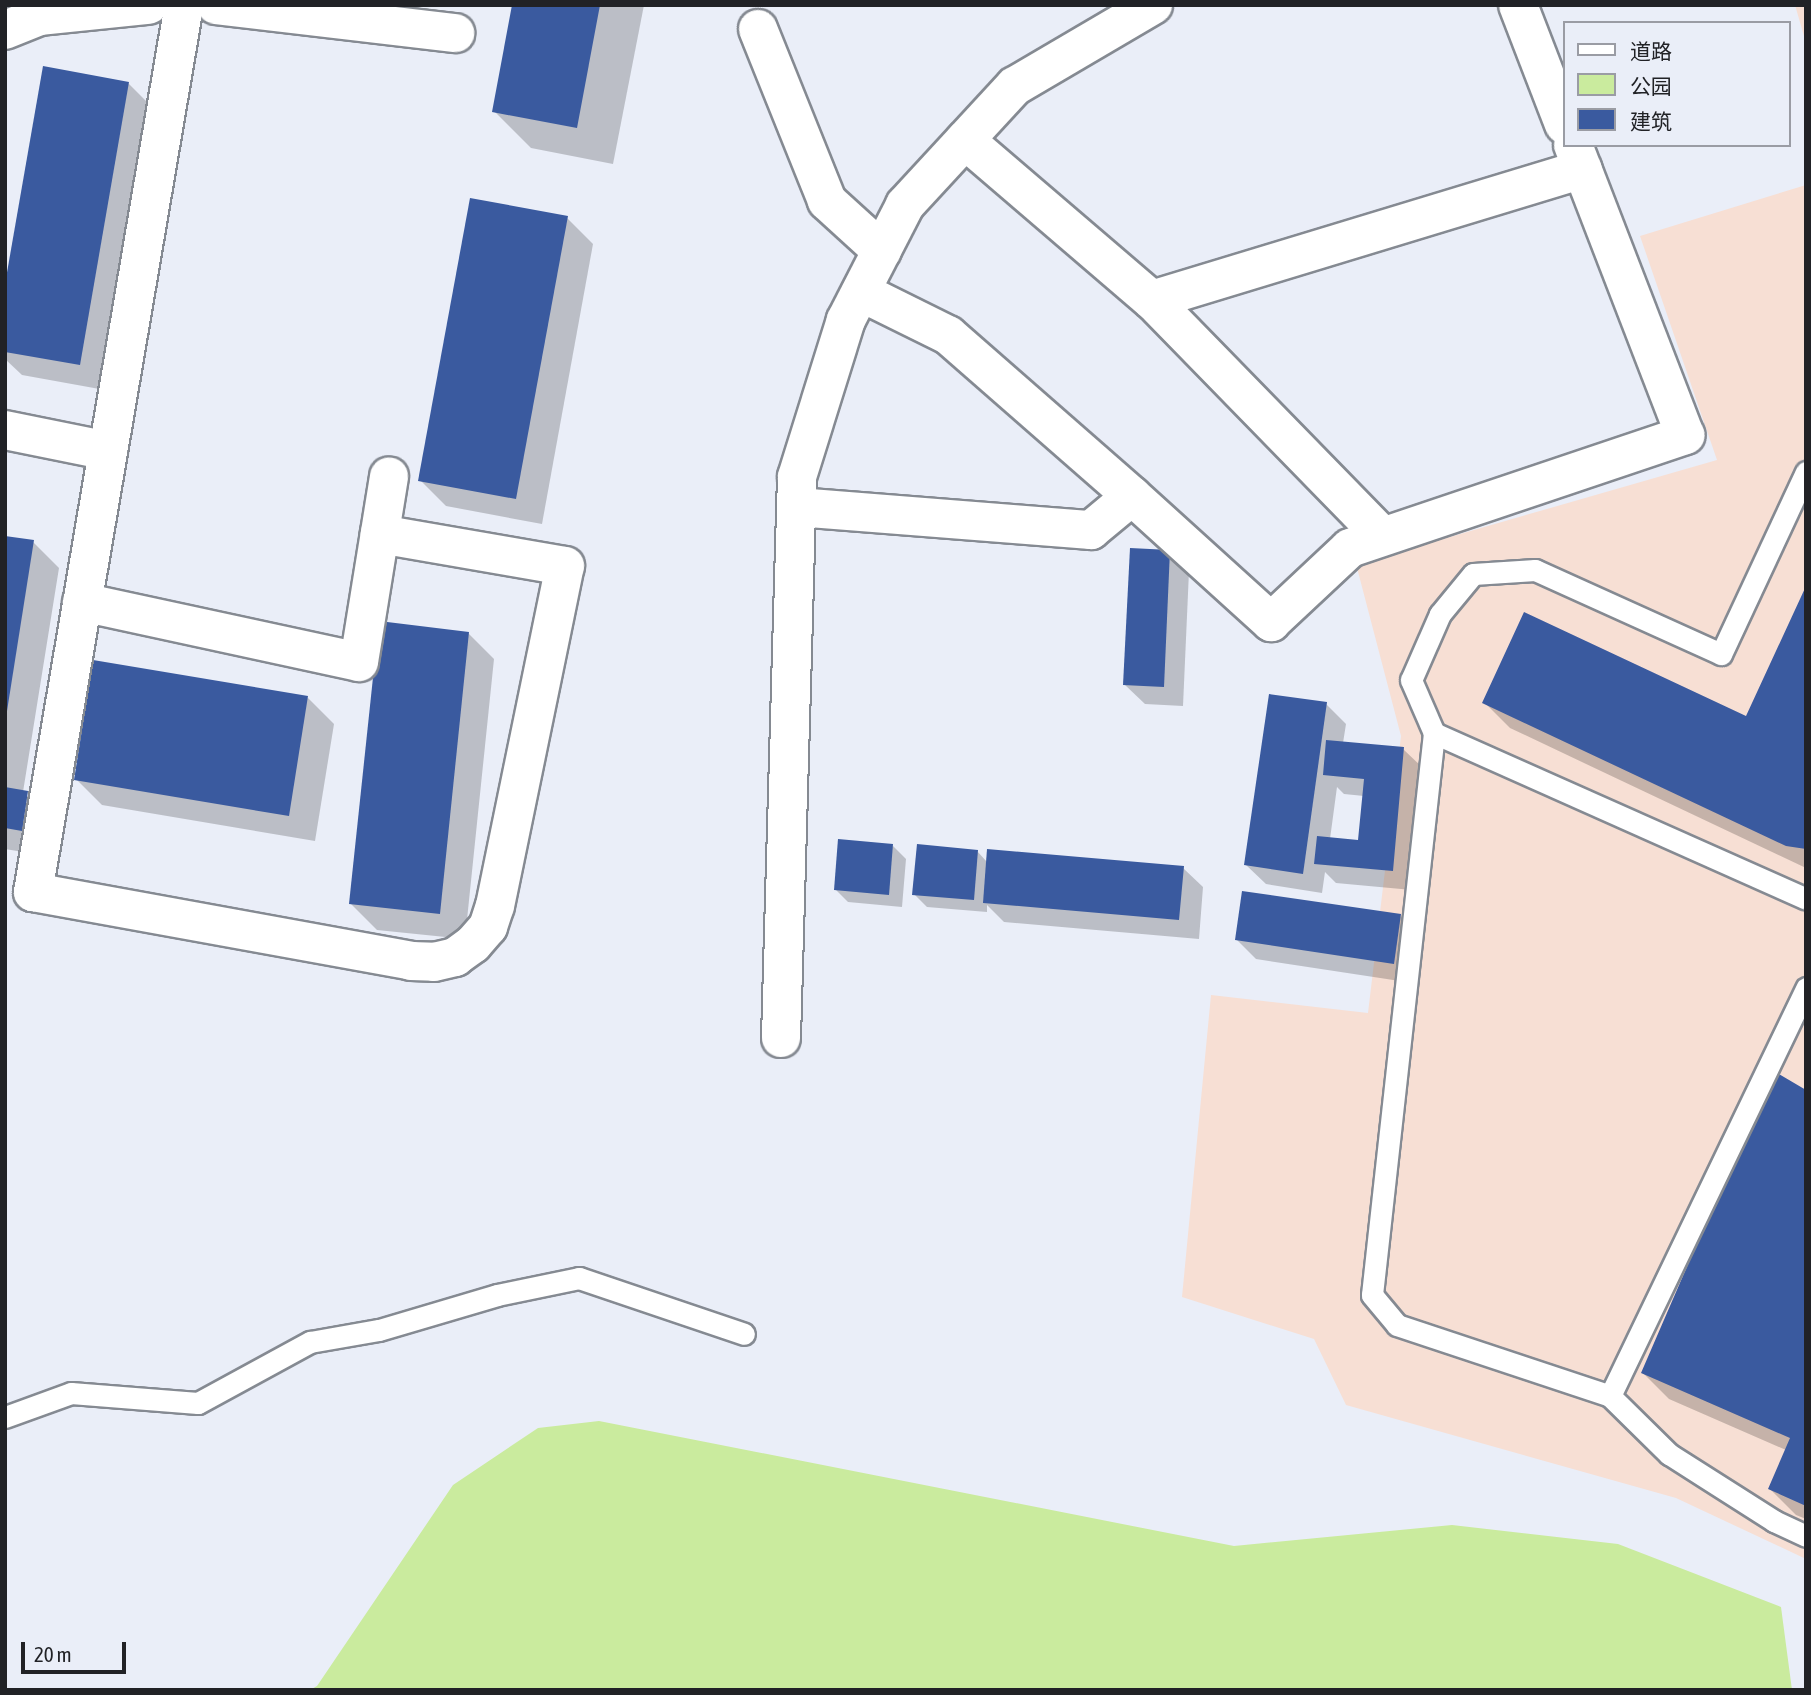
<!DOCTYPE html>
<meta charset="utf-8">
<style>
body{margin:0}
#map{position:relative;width:1811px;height:1695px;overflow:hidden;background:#eaeef8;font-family:"Asap Condensed","Noto Sans SC",sans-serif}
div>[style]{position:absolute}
.education>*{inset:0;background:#f7dfd4}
.green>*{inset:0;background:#caeb9e}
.shadow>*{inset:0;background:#0003}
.building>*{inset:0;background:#3a5a9f}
.roads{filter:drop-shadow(2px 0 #858a92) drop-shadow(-2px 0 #858a92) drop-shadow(0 2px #858a92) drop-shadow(0 -2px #858a92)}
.service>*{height:21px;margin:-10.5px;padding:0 10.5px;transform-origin:10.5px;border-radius:10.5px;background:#fff}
.minor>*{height:38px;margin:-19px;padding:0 19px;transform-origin:19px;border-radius:19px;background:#fff}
span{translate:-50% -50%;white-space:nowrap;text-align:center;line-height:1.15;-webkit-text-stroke:7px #eaeef8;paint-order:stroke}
.frame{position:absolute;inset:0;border:7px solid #212226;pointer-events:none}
.legend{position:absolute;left:1563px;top:21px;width:228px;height:126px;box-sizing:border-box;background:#eaeef8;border:2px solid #9a9ca4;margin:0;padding:9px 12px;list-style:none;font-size:21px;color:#212226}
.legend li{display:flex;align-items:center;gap:14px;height:35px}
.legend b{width:35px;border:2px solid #9a9ca4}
.scale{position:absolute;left:21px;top:1642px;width:105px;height:32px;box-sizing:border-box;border:4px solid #212226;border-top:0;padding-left:9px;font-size:21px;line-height:24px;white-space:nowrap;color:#212226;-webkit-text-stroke:5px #eaeef8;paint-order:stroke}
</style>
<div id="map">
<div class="education">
<i style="clip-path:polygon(1795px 5px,1806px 5px,1806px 43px)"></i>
<i style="clip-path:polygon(1806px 185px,1806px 1559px,1676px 1498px,1346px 1405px,1314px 1339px,1182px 1297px,1211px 995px,1368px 1013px,1401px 736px,1356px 564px,1717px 460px,1640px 236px)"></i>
</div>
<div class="green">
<i style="clip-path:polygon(599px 1421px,1234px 1546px,1452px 1525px,1618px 1544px,1781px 1607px,1792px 1690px,310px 1690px,317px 1686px,453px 1485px,538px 1428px)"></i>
</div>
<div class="shadow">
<i style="clip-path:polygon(513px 5px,644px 5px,613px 164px,531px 148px,494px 111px)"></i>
<i style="clip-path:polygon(128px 83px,154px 109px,105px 390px,22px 375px,5px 359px,5px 295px)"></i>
<i style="clip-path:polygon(567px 218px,593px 244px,542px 524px,446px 506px,420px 480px)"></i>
<i style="clip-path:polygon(5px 538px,33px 542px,59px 568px,23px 792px,53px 818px,47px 856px,5px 849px)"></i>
<i style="clip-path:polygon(1169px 551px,1189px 571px,1183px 706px,1145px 704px,1125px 685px)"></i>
<i style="clip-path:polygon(1806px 590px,1806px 868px,1510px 728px,1484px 702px,1746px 718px)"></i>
<i style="clip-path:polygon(468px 633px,494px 659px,465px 939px,377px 930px,351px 904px)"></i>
<i style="clip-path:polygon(308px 698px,334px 724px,315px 841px,102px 805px,76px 779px)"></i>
<i style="clip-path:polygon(evenodd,1326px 704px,1346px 724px,1343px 743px,1403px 749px,1423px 768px,1412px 890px,1336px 883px,1325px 872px,1322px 893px,1266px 884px,1246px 865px,1326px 704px,1337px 787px,1344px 794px,1364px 796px,1360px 841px,1330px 839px,1337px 787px)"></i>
<i style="clip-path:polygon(893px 846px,906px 859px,902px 907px,848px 902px,835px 889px)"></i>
<i style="clip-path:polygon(977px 851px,987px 862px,1183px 868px,1203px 887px,1199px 939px,1004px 922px,987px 905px,987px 912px,927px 907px,914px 894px)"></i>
<i style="clip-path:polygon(1400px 916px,1420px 936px,1413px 983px,1256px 959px,1237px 940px)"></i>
<i style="clip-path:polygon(1806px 1092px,1806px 1519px,1796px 1515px,1770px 1489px,1786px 1450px,1669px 1399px,1643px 1373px)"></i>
</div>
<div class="building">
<i style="clip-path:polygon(512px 5px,600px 5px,577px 128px,492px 112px)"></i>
<i style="clip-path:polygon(43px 66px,129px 82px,80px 365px,5px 352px,5px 284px)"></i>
<i style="clip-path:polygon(470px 198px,568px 216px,516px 499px,418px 481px)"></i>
<i style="clip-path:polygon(5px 536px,34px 540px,7px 711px,5px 711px)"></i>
<i style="clip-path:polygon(1130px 548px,1170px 550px,1164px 687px,1123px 685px)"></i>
<i style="clip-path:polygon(1806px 586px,1806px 849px,1786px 846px,1482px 703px,1524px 612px,1746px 716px)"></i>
<i style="clip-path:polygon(379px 621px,469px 632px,440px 914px,349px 904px)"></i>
<i style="clip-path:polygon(93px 660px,308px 696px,289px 816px,74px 780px)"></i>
<i style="clip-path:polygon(1269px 694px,1327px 702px,1303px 874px,1244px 865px)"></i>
<i style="clip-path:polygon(1326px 740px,1404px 747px,1393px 871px,1314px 864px,1317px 836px,1358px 840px,1364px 779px,1323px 775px)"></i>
<i style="clip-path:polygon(5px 787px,28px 791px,22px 831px,5px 828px)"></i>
<i style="clip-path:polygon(838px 839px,893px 844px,889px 895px,834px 890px)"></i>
<i style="clip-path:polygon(917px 844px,978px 850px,974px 900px,912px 895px)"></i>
<i style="clip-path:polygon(987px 849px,1184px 866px,1179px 920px,983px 903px)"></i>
<i style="clip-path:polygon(1242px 891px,1401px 914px,1394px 964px,1235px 940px)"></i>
<i style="clip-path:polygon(1772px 1070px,1806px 1090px,1806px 1506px,1768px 1489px,1790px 1438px,1641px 1373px)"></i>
</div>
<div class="roads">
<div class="service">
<i style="left:1806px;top:472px;width:201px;rotate:115deg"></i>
<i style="left:1721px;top:654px;width:204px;rotate:-155.7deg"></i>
<i style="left:1535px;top:570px;width:62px;rotate:176.3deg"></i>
<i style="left:1473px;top:574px;width:52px;rotate:129.5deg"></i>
<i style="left:1440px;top:614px;width:72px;rotate:113.7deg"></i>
<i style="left:1411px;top:680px;width:58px;rotate:66.5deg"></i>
<i style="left:1434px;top:733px;width:407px;rotate:24deg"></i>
<i style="left:1434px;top:733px;width:565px;rotate:96.3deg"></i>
<i style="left:1372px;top:1295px;width:39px;rotate:50deg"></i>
<i style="left:1397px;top:1325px;width:225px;rotate:18.4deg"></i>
<i style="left:1610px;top:1396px;width:83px;rotate:44.5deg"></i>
<i style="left:1669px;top:1454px;width:125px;rotate:32.5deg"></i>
<i style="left:1774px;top:1521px;width:35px;rotate:25deg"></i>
<i style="left:1610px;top:1396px;width:453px;rotate:-64.3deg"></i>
<i style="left:5px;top:1417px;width:70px;rotate:-20deg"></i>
<i style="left:71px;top:1393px;width:127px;rotate:4.5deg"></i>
<i style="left:198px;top:1403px;width:128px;rotate:-28.6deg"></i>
<i style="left:310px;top:1342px;width:70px;rotate:-9.9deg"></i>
<i style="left:379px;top:1330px;width:123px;rotate:-16.5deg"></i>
<i style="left:497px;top:1295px;width:84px;rotate:-11.7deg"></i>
<i style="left:579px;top:1278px;width:174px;rotate:18.7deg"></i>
</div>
<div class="minor">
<i style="left:184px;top:5px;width:900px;rotate:99.66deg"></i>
<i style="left:33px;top:892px;width:384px;rotate:10.3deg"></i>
<i style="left:411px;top:961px;width:23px;rotate:2deg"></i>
<i style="left:434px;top:962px;width:22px;rotate:-13deg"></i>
<i style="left:455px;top:957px;width:22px;rotate:-36deg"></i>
<i style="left:473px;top:944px;width:23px;rotate:-49deg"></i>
<i style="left:488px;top:927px;width:22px;rotate:-72deg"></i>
<i style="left:495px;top:906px;width:347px;rotate:-78.4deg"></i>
<i style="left:565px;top:566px;width:188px;rotate:-170.2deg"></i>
<i style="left:216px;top:5px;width:241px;rotate:6.7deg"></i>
<i style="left:1518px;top:5px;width:128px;rotate:68.9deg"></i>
<i style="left:758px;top:29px;width:185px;rotate:68.1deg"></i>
<i style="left:827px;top:201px;width:74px;rotate:42.3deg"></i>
<i style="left:5px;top:30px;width:37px;rotate:-22deg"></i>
<i style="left:39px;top:16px;width:110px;rotate:-5.8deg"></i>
<i style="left:965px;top:140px;width:246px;rotate:40.6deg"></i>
<i style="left:1152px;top:300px;width:330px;rotate:45.7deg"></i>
<i style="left:1152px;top:300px;width:450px;rotate:-16.9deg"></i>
<i style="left:5px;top:430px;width:105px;rotate:11.5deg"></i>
<i style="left:1132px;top:496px;width:188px;rotate:42.2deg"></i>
<i style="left:1271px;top:622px;width:108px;rotate:-43.1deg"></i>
<i style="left:1350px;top:548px;width:354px;rotate:-18.6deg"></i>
<i style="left:1685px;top:435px;width:311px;rotate:-111.1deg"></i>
<i style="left:797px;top:507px;width:295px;rotate:4.5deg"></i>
<i style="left:1091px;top:530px;width:53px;rotate:-39.7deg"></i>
<i style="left:1132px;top:496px;width:244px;rotate:-138.8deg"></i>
<i style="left:948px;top:335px;width:97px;rotate:-153.7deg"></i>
<i style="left:82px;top:602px;width:283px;rotate:12.2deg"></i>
<i style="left:359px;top:662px;width:188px;rotate:-80.8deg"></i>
<i style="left:781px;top:1038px;width:561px;rotate:-88.37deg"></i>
<i style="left:797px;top:477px;width:164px;rotate:-72.7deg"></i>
<i style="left:846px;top:320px;width:129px;rotate:-62.8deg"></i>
<i style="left:905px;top:205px;width:162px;rotate:-47.3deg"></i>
<i style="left:1015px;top:86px;width:160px;rotate:-30.4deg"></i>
</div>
</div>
<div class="frame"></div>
<ul class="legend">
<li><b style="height:9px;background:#fff"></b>道路</li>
<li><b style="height:19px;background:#caeb9e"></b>公园</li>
<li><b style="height:19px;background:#3a5a9f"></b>建筑</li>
</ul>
<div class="scale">20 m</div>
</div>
